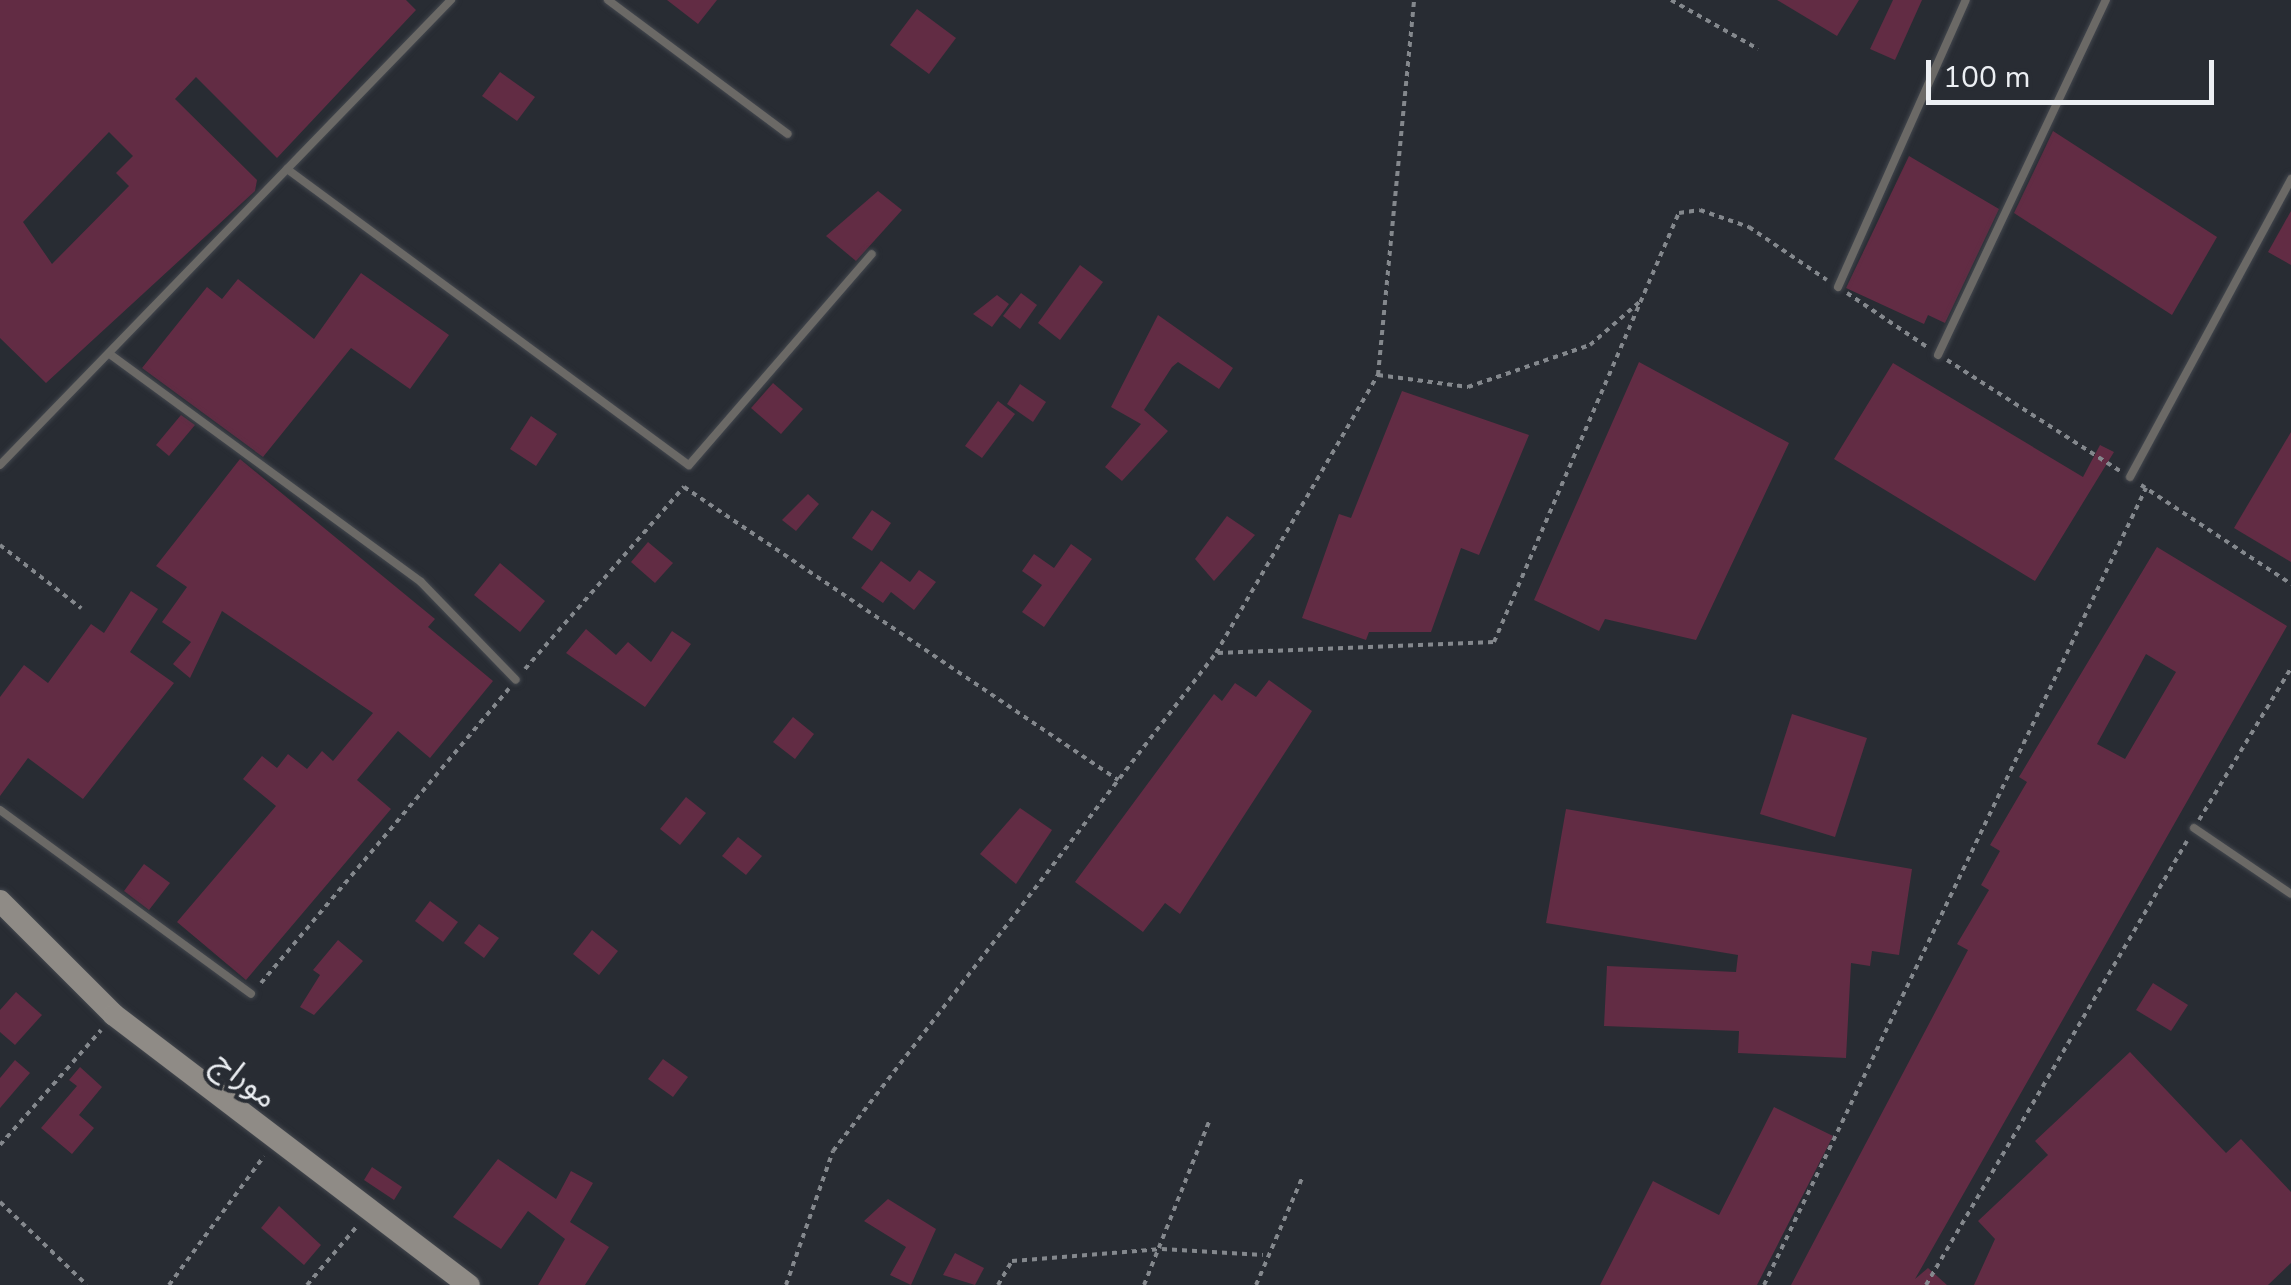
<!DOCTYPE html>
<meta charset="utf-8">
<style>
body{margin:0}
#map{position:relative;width:2291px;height:1285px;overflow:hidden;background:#282c33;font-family:"Nunito Sans","Noto Sans Arabic",sans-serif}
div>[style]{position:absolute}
.building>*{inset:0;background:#622c44}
.path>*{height:4px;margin-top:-2px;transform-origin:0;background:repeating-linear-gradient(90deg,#84888d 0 5px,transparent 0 10px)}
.roads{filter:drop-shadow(0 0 2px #43474e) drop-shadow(0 0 2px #43474e)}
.lane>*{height:8px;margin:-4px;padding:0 4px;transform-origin:4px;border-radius:4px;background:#6b6966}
.secondary>*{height:22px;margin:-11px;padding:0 11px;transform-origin:11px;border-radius:11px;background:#8f8b86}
span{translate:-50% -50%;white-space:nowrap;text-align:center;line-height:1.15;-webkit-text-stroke:8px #282c33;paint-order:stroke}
.street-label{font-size:32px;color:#eceff3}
.scale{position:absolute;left:1926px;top:60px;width:288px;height:45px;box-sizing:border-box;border:5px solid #eceff3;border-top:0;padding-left:12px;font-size:30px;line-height:35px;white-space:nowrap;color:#eceff3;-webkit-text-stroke:8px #282c33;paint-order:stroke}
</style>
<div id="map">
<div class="building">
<i style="clip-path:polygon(evenodd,0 0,406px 0,416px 10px,277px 158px,196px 77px,175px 99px,257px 180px,255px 191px,46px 383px,0 338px,0 0,109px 132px,133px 156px,116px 173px,129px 186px,52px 264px,23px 222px,109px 132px)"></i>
<i style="clip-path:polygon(667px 0,717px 0,698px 24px)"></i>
<i style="clip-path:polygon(1777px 0,1859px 0,1837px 36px)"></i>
<i style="clip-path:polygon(1893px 0,1922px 0,1895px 60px,1870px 49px)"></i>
<i style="clip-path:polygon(917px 9px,956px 38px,929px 74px,890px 45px)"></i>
<i style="clip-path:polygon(500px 72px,535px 97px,517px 121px,482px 96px)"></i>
<i style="clip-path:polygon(2053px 131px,2217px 237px,2172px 315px,2014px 213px)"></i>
<i style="clip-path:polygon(1909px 156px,1999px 209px,1945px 323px,1928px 315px,1924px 324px,1846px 288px)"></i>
<i style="clip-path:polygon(878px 191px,902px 210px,856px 261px,826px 236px)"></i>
<i style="clip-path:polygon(2291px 211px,2291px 265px,2268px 252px)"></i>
<i style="clip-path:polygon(1080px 265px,1103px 282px,1060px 340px,1038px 323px)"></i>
<i style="clip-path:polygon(361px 273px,449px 335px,410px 389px,351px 348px,263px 457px,142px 368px,207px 287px,222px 299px,238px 279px,314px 339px)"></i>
<i style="clip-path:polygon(1021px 293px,1037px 305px,1020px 329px,1003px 316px)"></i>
<i style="clip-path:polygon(997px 295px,1009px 304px,992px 327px,973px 314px)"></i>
<i style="clip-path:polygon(1158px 315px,1233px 368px,1219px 389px,1178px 362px,1172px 367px,1144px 410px,1168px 431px,1122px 481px,1105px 467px,1141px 424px,1111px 407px)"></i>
<i style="clip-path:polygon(1639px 362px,1789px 443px,1696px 640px,1605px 619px,1599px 631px,1534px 600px)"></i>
<i style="clip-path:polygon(1893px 363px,2083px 477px,2100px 445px,2114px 452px,2035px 581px,1834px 459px)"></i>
<i style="clip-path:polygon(773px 383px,803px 409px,781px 434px,751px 408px)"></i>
<i style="clip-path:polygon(1020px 384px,1046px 402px,1033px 422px,1007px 404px)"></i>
<i style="clip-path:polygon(1402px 391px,1529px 435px,1479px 555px,1461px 548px,1431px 632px,1369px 632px,1366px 640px,1302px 618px,1339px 514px,1351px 518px)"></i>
<i style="clip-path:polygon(998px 401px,1015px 414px,982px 458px,965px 446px)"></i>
<i style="clip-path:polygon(181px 415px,195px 425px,169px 456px,156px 445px)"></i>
<i style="clip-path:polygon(531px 416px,557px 434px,536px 466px,510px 449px)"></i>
<i style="clip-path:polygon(2291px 432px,2291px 562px,2234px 528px)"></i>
<i style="clip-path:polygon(240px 459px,435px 619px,428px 627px,493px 681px,430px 758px,398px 731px,357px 780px,391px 809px,246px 980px,177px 922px,276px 806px,243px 779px,262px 756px,277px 768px,288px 754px,307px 769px,322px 751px,333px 761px,373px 713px,222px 611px,190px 678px,173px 664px,191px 642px,162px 622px,187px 587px,156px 566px)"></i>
<i style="clip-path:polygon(808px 494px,819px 504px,796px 531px,782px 520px)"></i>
<i style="clip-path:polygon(872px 510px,891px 523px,872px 551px,852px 538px)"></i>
<i style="clip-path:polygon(1227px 516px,1255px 535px,1214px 581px,1195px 559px)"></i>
<i style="clip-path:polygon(648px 542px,673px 563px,655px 583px,631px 562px)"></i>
<i style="clip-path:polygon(1071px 544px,1092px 559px,1044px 627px,1022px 612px,1042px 585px,1022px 571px,1034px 554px,1054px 568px)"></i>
<i style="clip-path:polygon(evenodd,2157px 547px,2287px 626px,1915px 1279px,1928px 1268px,1947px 1285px,1791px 1285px,1968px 950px,1957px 944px,1989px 890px,1981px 885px,2000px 851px,1990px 845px,2027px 782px,2019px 777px,2157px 547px,2146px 654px,2176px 672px,2125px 759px,2097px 744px,2146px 654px)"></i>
<i style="clip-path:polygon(881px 561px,910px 582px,919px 570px,936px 582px,914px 610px,891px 592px,883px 603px,861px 588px)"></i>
<i style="clip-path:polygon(500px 563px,545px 601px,520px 632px,474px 595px)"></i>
<i style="clip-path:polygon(131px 591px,158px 609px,130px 652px,174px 683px,83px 799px,28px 758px,0 796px,0 697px,24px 665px,48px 683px,91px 624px,104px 633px)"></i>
<i style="clip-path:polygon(586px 629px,616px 655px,628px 642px,651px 662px,672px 631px,691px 644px,645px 707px,566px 653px)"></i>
<i style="clip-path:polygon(1269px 680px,1312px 711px,1180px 914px,1165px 903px,1143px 932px,1075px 882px,1214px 694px,1222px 701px,1235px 683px,1256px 697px)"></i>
<i style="clip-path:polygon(1792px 714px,1867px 738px,1835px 837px,1760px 814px)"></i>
<i style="clip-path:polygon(793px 717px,814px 734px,795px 759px,773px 742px)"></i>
<i style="clip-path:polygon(686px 797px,706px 813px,680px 845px,660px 829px)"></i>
<i style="clip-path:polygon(1020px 808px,1052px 830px,1016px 884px,980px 854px)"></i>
<i style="clip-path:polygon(1566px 809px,1912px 869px,1899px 955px,1872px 951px,1870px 966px,1851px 963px,1846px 1058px,1738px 1053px,1739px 1031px,1604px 1026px,1607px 966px,1736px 972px,1738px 955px,1546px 923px)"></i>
<i style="clip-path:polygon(738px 837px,762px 856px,746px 875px,722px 856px)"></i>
<i style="clip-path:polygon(144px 864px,170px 883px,149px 910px,124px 891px)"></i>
<i style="clip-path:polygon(430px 901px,458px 922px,443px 942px,415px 921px)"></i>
<i style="clip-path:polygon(479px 924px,499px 938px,484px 958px,464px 943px)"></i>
<i style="clip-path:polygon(592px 930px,618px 951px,599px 975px,573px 954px)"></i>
<i style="clip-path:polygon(338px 940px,363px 961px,314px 1015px,300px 1007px,320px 975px,313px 970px)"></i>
<i style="clip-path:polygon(2153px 983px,2188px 1005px,2171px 1031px,2136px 1010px)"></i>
<i style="clip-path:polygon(16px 992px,42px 1015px,15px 1045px,0 1032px,0 1010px)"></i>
<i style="clip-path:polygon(2130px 1052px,2226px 1153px,2241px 1139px,2291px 1192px,2291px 1263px,2268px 1285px,1974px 1285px,1995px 1239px,1978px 1221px,2048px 1155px,2035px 1141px)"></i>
<i style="clip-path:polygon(663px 1059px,688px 1077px,673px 1097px,648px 1079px)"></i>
<i style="clip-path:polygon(15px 1060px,30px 1073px,0 1108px,0 1078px)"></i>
<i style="clip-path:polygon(80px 1067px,102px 1087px,79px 1115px,94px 1128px,72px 1154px,41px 1128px,77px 1086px,69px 1080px)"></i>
<i style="clip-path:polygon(1774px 1107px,1833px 1136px,1757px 1285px,1600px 1285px,1653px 1181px,1719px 1215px)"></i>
<i style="clip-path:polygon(498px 1159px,556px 1199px,571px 1171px,593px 1183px,570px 1222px,609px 1247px,585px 1285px,538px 1285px,565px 1239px,528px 1211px,501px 1249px,453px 1217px)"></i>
<i style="clip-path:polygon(372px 1167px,402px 1187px,394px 1200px,364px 1180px)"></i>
<i style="clip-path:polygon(888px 1199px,936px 1229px,911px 1285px,890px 1275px,906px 1247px,864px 1221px)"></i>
<i style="clip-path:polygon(279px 1206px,321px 1245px,304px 1265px,261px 1228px)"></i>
<i style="clip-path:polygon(955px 1253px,984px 1268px,975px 1285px,943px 1275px)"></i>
</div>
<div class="path">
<i style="left:1671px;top:0;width:100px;rotate:29.4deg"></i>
<i style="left:1847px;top:293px;width:97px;rotate:34deg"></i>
<i style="left:1947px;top:360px;width:206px;rotate:32.7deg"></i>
<i style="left:1378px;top:375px;width:91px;rotate:7.6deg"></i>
<i style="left:1468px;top:387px;width:129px;rotate:-19deg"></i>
<i style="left:1590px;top:345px;width:70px;rotate:-41deg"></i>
<i style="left:2141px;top:485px;width:180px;rotate:33.4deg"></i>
<i style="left:0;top:545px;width:103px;rotate:37.9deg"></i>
<i style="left:1218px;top:653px;width:276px;rotate:-2.3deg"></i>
<i style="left:1494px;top:642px;width:467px;rotate:-66.7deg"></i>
<i style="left:1679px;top:213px;width:21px;rotate:-8deg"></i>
<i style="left:1700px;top:210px;width:52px;rotate:19.1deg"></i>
<i style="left:1749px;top:227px;width:94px;rotate:34.2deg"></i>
<i style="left:525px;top:669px;width:242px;rotate:-48.9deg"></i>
<i style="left:684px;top:487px;width:524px;rotate:34.02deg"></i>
<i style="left:2199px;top:820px;width:178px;rotate:-58.8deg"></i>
<i style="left:261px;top:983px;width:385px;rotate:-49.9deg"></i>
<i style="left:0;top:1145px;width:153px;rotate:-48.7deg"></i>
<i style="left:0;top:1202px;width:120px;rotate:43.7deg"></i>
<i style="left:169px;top:1285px;width:160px;rotate:-53.6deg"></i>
<i style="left:307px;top:1285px;width:79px;rotate:-49.6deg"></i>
<i style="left:786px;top:1285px;width:142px;rotate:-70.7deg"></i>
<i style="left:833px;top:1151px;width:628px;rotate:-52.44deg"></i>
<i style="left:1216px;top:653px;width:322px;rotate:-59.8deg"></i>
<i style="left:1378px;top:375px;width:377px;rotate:-84.5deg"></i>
<i style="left:998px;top:1285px;width:28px;rotate:-60deg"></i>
<i style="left:1012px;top:1261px;width:150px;rotate:-4.6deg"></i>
<i style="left:1162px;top:1249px;width:101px;rotate:3.4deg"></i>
<i style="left:1144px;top:1285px;width:179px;rotate:-68.3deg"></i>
<i style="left:1256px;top:1285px;width:116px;rotate:-66.7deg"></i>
<i style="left:1764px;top:1285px;width:884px;rotate:-64.39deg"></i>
<i style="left:1926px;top:1285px;width:515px;rotate:-59.55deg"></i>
</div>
<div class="roads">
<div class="lane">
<i style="left:608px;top:0;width:224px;rotate:36.7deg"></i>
<i style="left:287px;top:169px;width:499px;rotate:36.4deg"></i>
<i style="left:689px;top:465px;width:279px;rotate:-49.1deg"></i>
<i style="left:1838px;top:287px;width:314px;rotate:-66deg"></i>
<i style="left:111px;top:355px;width:384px;rotate:36.2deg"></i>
<i style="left:421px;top:582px;width:136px;rotate:45.9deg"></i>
<i style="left:1938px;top:355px;width:393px;rotate:-64.7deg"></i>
<i style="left:0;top:465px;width:648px;rotate:-45.88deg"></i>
<i style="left:2130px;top:477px;width:339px;rotate:-61.6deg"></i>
<i style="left:0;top:810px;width:311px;rotate:36.2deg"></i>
<i style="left:2194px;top:828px;width:117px;rotate:34.2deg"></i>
</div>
<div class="secondary">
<i style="left:0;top:901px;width:161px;rotate:45deg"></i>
<i style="left:114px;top:1015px;width:446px;rotate:37.3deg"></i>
</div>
</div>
<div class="street-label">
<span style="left:245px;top:1080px;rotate:39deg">موراج</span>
</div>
<div class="scale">100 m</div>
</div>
